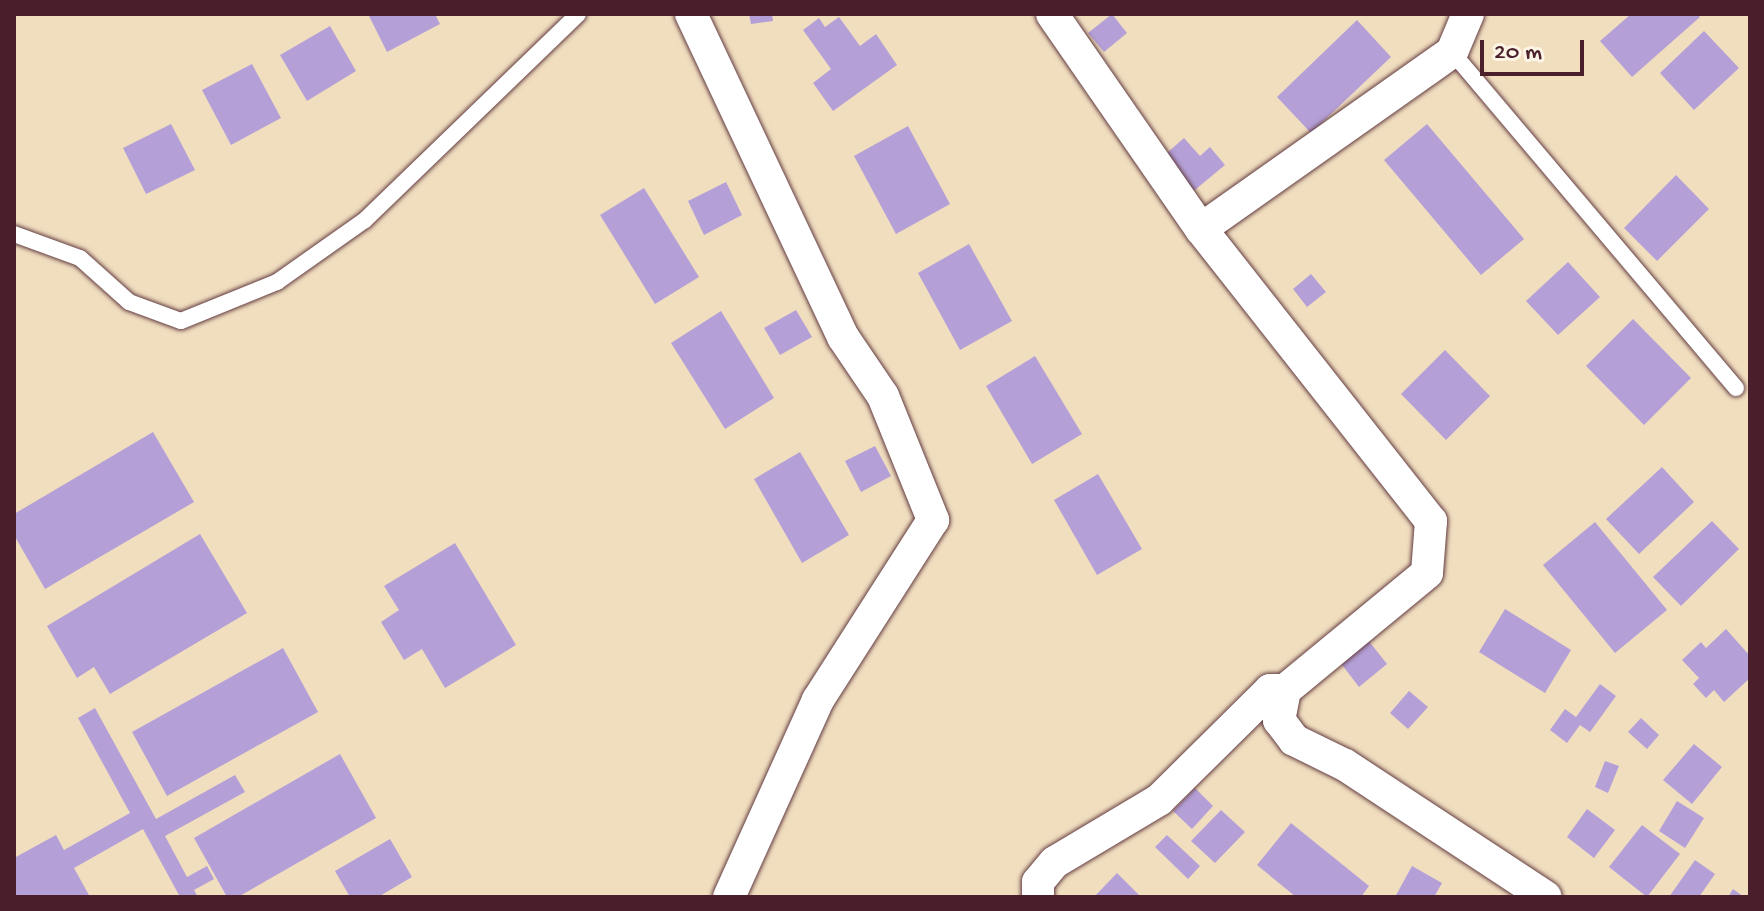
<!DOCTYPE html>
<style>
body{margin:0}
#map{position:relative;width:1764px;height:911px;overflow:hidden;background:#f1debf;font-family:"Gochi Hand",sans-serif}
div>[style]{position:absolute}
.building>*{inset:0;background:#b4a0d7}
.roads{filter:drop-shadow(0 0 2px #633c41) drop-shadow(0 0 2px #633c41)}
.service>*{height:16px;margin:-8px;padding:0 8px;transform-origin:8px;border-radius:8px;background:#fff}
.minor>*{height:32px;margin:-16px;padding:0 16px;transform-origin:16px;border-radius:16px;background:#fff}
span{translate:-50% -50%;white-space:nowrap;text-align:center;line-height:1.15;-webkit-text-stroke:8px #fcf5e5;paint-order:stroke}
.frame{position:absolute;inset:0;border:16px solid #4a1f2b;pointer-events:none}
.scale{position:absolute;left:1480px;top:40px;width:104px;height:36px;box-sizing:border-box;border:4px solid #4a1f2b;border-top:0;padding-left:10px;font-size:24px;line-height:28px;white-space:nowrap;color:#4a1f2b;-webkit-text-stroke:6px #fcf5e5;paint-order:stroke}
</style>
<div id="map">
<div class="building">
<i style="clip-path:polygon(368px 14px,435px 14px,440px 24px,387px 52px)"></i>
<i style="clip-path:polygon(749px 14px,772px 14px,773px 21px,751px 24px)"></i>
<i style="clip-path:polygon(1112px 14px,1127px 33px,1104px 52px,1088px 33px)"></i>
<i style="clip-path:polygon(1631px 14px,1697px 14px,1700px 17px,1632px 77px,1600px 41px)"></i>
<i style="clip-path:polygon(839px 17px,860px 46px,876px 34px,897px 65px,833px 111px,813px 83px,831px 69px,803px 30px,819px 18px,825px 27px)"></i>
<i style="clip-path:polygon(1357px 20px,1391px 57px,1311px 133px,1277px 97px)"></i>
<i style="clip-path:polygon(330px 26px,356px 71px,307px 101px,280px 55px)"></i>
<i style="clip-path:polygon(1704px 31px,1739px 68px,1694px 110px,1660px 73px)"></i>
<i style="clip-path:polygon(252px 64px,281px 118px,231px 145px,202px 90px)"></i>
<i style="clip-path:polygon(171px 124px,195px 170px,146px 194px,123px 148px)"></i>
<i style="clip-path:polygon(1427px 124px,1524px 239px,1481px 275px,1384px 160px)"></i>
<i style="clip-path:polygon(908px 126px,950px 204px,896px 234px,854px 156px)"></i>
<i style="clip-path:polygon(1184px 138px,1200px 156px,1210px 147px,1225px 165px,1190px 194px,1160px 159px)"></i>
<i style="clip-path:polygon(1676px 175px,1709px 209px,1657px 261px,1624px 228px)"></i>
<i style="clip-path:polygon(726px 182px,742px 215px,704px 235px,688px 201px)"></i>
<i style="clip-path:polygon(644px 188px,699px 277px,655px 304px,600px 215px)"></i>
<i style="clip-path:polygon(969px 244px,1012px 321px,960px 350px,918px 273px)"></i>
<i style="clip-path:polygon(1568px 262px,1600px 297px,1558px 335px,1526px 301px)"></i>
<i style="clip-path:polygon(1311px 274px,1326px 292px,1307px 307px,1293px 289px)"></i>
<i style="clip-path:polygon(796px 310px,812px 337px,780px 355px,764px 328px)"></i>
<i style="clip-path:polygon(721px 311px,774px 398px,725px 429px,671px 343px)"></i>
<i style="clip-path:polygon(1633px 319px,1691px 378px,1644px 425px,1586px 366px)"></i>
<i style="clip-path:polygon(1445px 350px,1490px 396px,1446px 440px,1401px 394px)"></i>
<i style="clip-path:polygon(1035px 356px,1082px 434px,1032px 464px,986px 386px)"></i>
<i style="clip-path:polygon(153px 432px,194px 502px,45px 589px,14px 535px,14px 514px)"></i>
<i style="clip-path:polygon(875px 446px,891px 476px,861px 492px,845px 461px)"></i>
<i style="clip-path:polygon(800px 452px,849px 535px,802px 563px,754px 479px)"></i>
<i style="clip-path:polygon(1662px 467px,1694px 502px,1639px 554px,1606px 519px)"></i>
<i style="clip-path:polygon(1098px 474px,1142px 549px,1097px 575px,1054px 500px)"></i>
<i style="clip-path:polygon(1712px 521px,1739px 549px,1681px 606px,1653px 577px)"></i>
<i style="clip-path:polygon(1595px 522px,1667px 610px,1615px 653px,1543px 565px)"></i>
<i style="clip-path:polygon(200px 534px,247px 613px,110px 694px,94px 667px,77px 678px,47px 626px)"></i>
<i style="clip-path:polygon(455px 543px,516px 645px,445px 688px,422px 649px,404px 660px,381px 622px,399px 610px,384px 586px)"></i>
<i style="clip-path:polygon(1505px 609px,1571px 650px,1545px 693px,1479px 652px)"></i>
<i style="clip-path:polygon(1726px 629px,1750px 656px,1750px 678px,1724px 702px,1714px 690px,1706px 698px,1693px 684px,1699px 678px,1682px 660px,1701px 642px,1706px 648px)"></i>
<i style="clip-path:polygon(1364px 635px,1387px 664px,1359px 687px,1336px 657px)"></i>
<i style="clip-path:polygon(283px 648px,318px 712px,167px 796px,132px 732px)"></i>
<i style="clip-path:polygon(1600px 684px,1616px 696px,1590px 732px,1580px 725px,1567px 743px,1550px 730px,1565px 709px,1576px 717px)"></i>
<i style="clip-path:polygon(1409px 691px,1428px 707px,1408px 729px,1390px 713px)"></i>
<i style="clip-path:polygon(95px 708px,156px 819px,235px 775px,245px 792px,165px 836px,187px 877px,207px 866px,214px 879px,194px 890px,198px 897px,180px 897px,143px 829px,74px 868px,90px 897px,14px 897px,14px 858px,56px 835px,64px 850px,130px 813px,78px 718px)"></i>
<i style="clip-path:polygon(1641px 718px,1659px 735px,1647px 749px,1628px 732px)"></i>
<i style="clip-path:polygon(1694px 744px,1722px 767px,1692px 804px,1663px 780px)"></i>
<i style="clip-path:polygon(340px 754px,376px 818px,238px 897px,227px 897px,194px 838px)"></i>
<i style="clip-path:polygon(1605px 761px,1619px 766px,1608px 793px,1595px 787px)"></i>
<i style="clip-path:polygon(1195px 788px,1213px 806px,1192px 829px,1173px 811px)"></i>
<i style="clip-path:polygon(1677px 801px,1704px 818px,1685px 848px,1659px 831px)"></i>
<i style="clip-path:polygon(1587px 809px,1615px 830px,1594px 858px,1567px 837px)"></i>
<i style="clip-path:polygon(1221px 810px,1245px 832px,1215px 863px,1191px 841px)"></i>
<i style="clip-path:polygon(1291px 823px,1369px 886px,1361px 897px,1296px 897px,1257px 865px)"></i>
<i style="clip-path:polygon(1642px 825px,1680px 854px,1647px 897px,1609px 867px)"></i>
<i style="clip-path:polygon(1167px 835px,1200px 866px,1188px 879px,1155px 847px)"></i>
<i style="clip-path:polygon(390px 839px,412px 877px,378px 897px,350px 897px,335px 871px)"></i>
<i style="clip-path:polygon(1695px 860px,1715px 874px,1699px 897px,1669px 897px)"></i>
<i style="clip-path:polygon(1412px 866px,1442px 883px,1434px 897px,1395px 897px)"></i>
<i style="clip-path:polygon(1117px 873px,1141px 897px,1094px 897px)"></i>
<i style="clip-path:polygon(1733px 889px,1744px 897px,1728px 897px)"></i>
</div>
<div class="roads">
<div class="service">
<i style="left:1452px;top:52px;width:440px;rotate:49.8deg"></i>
<i style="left:14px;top:234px;width:70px;rotate:20deg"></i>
<i style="left:80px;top:258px;width:66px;rotate:41.9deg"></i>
<i style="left:129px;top:302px;width:55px;rotate:20.1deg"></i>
<i style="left:181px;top:321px;width:104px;rotate:-22.1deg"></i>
<i style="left:277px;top:282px;width:108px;rotate:-35.2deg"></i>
<i style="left:365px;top:220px;width:296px;rotate:-44deg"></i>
</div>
<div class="minor">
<i style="left:691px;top:14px;width:357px;rotate:64.8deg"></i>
<i style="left:843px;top:337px;width:71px;rotate:55.9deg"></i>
<i style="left:883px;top:396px;width:134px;rotate:68deg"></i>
<i style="left:933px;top:520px;width:214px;rotate:122.6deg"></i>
<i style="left:818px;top:700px;width:216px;rotate:114.3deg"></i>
<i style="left:1052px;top:14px;width:262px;rotate:55.3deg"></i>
<i style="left:1201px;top:229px;width:372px;rotate:51.8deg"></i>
<i style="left:1431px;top:521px;width:52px;rotate:94.4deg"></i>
<i style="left:1427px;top:573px;width:184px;rotate:140.5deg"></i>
<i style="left:1285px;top:690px;width:31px;rotate:101deg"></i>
<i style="left:1279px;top:720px;width:25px;rotate:53deg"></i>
<i style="left:1294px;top:740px;width:57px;rotate:26.1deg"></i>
<i style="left:1345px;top:765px;width:240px;rotate:33.3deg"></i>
<i style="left:1201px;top:229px;width:307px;rotate:-35.2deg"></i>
<i style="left:1452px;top:52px;width:41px;rotate:-67.2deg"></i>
<i style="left:1038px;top:897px;width:15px;rotate:-90deg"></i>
<i style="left:1038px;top:882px;width:26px;rotate:-50deg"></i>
<i style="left:1055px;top:862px;width:121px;rotate:-30.8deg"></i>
<i style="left:1159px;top:800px;width:156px;rotate:-44.7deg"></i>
<i style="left:1270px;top:690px;width:15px"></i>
</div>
</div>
<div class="frame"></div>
<div class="scale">20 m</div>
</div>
